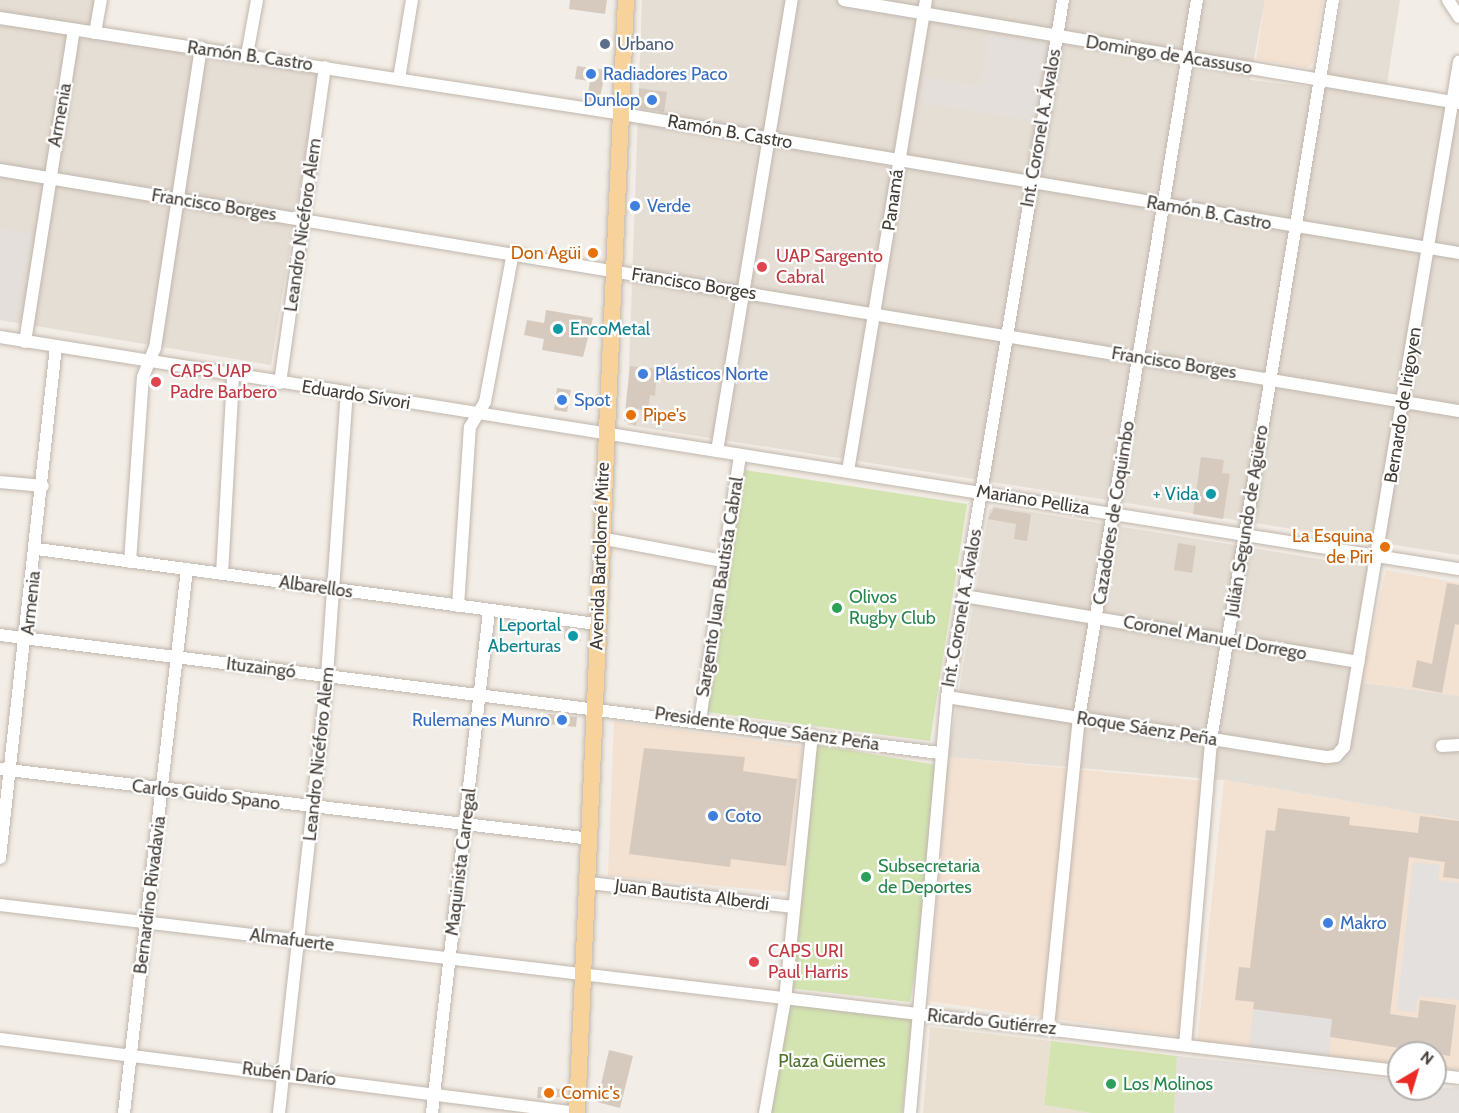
<!DOCTYPE html>
<meta charset="utf-8">
<style>
body{margin:0}
#map{position:relative;width:1459px;height:1113px;overflow:hidden;background:#f2ede6;font-family:Cabin,sans-serif}
div>[style]{position:absolute}
.residential>*{inset:0;background:#e5ded5}
.commercial>*{inset:0;background:#f3e1d2}
.industrial>*{inset:0;background:#e4dfdb}
.education>*{inset:0;background:#eae0d1}
.green>*{inset:0;background:#d3e4b1}
.parking>*{inset:0;background:#e3e0de}
.building>*{inset:0;background:#d6cabf}
.roads{filter:drop-shadow(0 0 2px #c0b6ac) drop-shadow(0 0 2px #c0b6ac)}
.minor>*{height:12px;margin:-6px;padding:0 6px;transform-origin:6px;border-radius:6px;background:#fff}
.major>*{height:16px;margin:-8px;padding:0 8px;transform-origin:8px;border-radius:8px;background:#f7d29a}
.dots>*{width:16px;height:16px;translate:-50% -50%;box-sizing:border-box;border:3px solid #fff;border-radius:50%}
span{translate:-50% -50%;white-space:nowrap;text-align:center;line-height:1.15;-webkit-text-stroke:4.5px #fff;paint-order:stroke}
.service-label{font-size:18px;color:#4e5e75}
.left{translate:0 -50%;text-align:left}
.street-label{font-size:18px;color:#443d36}
.shop-label{font-size:18px;color:#366cbe}
.right{translate:-100% -50%;text-align:right}
.food-label{font-size:18px;color:#c56008}
.health-label{font-size:18px;color:#be3a42}
.culture-label{font-size:18px;color:#0d838f}
.leisure-label{font-size:18px;color:#27864d}
.park-label{font-size:18px;color:#4f722d}
.north{position:absolute;left:1387px;top:1041px;width:60px;height:60px;box-sizing:border-box;background:#fff;border:2px solid #b4b1af;border-radius:50%;rotate:38deg;font-size:16px;font-weight:700;line-height:24px;text-align:center;color:#443d36}
.north::after{content:'';display:block;margin:auto;width:21px;height:27px;background:#eb2a23;clip-path:polygon(50% 0,100% 100%,50% 72%,0 100%)}
</style>
<div id="map">
<div class="residential">
<i style="clip-path:polygon(0 0,98px 0,92px 39px,319px 70px,271px 365px,0 320px)"></i>
<i style="clip-path:polygon(642px 0,1265px 0,1250px 80px,1326px 89px,1341px 0,1400px 0,1385px 96px,1459px 108px,1459px 555px,627px 425px)"></i>
<i style="clip-path:polygon(994px 506px,1368px 567px,1351px 681px,1459px 696px,1459px 820px,1224px 780px,948px 757px,989px 510px)"></i>
</div>
<div class="commercial">
<i style="clip-path:polygon(1265px 0,1323px 0,1313px 63px,1307px 68px,1256px 59px)"></i>
<i style="clip-path:polygon(1386px 570px,1459px 583px,1459px 696px,1361px 682px)"></i>
<i style="clip-path:polygon(614px 721px,803px 747px,786px 892px,608px 876px)"></i>
<i style="clip-path:polygon(948px 757px,1204px 781px,1181px 1037px,929px 1001px)"></i>
<i style="clip-path:polygon(1224px 780px,1459px 820px,1459px 1070px,1435px 1067px,1435px 1053px,1399px 1053px,1399px 1064px,1197px 1044px)"></i>
</div>
<div class="industrial">
<i style="clip-path:polygon(989px 34px,1043px 42px,1046px 47px,1033px 121px,920px 102px,924px 77px,980px 86px)"></i>
<i style="clip-path:polygon(0 228px,31px 233px,16px 322px,0 320px)"></i>
<i style="clip-path:polygon(1177px 1056px,1399px 1080px,1399px 1089px,1459px 1087px,1459px 1113px,1174px 1113px)"></i>
</div>
<div class="education">
<i style="clip-path:polygon(930px 1027px,1051px 1041px,1044px 1105px,1091px 1113px,923px 1113px)"></i>
</div>
<div class="green">
<i style="clip-path:polygon(745px 470px,967px 504px,930px 741px,707px 712px)"></i>
<i style="clip-path:polygon(817px 745px,949px 767px,910px 1002px,788px 988px)"></i>
<i style="clip-path:polygon(785px 1001px,914px 1017px,902px 1113px,771px 1113px)"></i>
<i style="clip-path:polygon(1051px 1041px,1177px 1056px,1174px 1113px,1091px 1113px,1044px 1105px)"></i>
</div>
<div class="parking">
<i style="clip-path:polygon(1413px 862px,1440px 865px,1438px 880px,1459px 883px,1459px 1000px,1418px 996px,1415px 1012px,1397px 1010px)"></i>
<i style="clip-path:polygon(1253px 1009px,1332px 1019px,1329px 1057px,1249px 1049px)"></i>
</div>
<div class="building">
<i style="clip-path:polygon(570px 0,607px 0,605px 14px,569px 9px)"></i>
<i style="clip-path:polygon(577px 66px,606px 70px,599px 101px,587px 100px,590px 81px,575px 79px)"></i>
<i style="clip-path:polygon(639px 88px,667px 92px,664px 112px,639px 108px)"></i>
<i style="clip-path:polygon(546px 310px,593px 318px,583px 357px,542px 350px,544px 339px,524px 335px,527px 320px,544px 323px)"></i>
<i style="clip-path:polygon(630px 366px,657px 369px,655px 396px,650px 395px,648px 411px,637px 409px,636px 426px,624px 421px)"></i>
<i style="clip-path:polygon(557px 388px,571px 390px,567px 412px,554px 410px)"></i>
<i style="clip-path:polygon(1201px 457px,1224px 460px,1222px 473px,1230px 474px,1223px 519px,1193px 514px)"></i>
<i style="clip-path:polygon(994px 508px,1031px 514px,1027px 541px,1014px 539px,1016px 524px,988px 519px)"></i>
<i style="clip-path:polygon(1178px 543px,1196px 546px,1192px 573px,1174px 570px)"></i>
<i style="clip-path:polygon(1447px 583px,1459px 585px,1459px 625px,1455px 624px,1442px 693px,1412px 687px,1417px 660px,1432px 664px)"></i>
<i style="clip-path:polygon(565px 628px,579px 630px,581px 641px,564px 639px)"></i>
<i style="clip-path:polygon(548px 714px,577px 717px,576px 727px,547px 724px)"></i>
<i style="clip-path:polygon(644px 748px,745px 757px,743px 771px,797px 779px,786px 866px,731px 859px,730px 867px,629px 854px)"></i>
<i style="clip-path:polygon(1278px 808px,1350px 817px,1349px 825px,1418px 833px,1420px 816px,1459px 821px,1459px 879px,1443px 877px,1445px 862px,1409px 857px,1390px 1014px,1418px 1018px,1420px 1000px,1456px 1005px,1450px 1056px,1330px 1037px,1332px 1019px,1253px 1009px,1254px 1002px,1235px 1000px,1239px 967px,1250px 968px,1266px 830px,1275px 831px)"></i>
<i style="clip-path:polygon(609px 1050px,633px 1056px,620px 1108px,597px 1102px)"></i>
<i style="clip-path:polygon(538px 1087px,561px 1089px,560px 1097px,537px 1098px)"></i>
</div>
<div class="roads">
<div class="minor">
<i style="left:844px;top:0;width:623px;rotate:9.52deg"></i>
<i style="left:1448px;top:0;width:20px;rotate:57deg"></i>
<i style="left:0;top:18px;width:629px;rotate:8.77deg"></i>
<i style="left:622px;top:114px;width:848px;rotate:9.43deg"></i>
<i style="left:95px;top:33px;width:34px;rotate:-80deg"></i>
<i style="left:247px;top:55px;width:56px;rotate:-79.7deg"></i>
<i style="left:399px;top:79px;width:80px;rotate:-80.7deg"></i>
<i style="left:0;top:170px;width:1479px;rotate:9.38deg"></i>
<i style="left:0;top:337px;width:1477px;rotate:9.04deg"></i>
<i style="left:25px;top:342px;width:316px;rotate:-81.1deg"></i>
<i style="left:280px;top:383px;width:319px;rotate:-81.9deg"></i>
<i style="left:717px;top:451px;width:457px;rotate:-80.6deg"></i>
<i style="left:848px;top:471px;width:477px;rotate:-80.6deg"></i>
<i style="left:0;top:482px;width:43px;rotate:5.3deg"></i>
<i style="left:600px;top:538px;width:125px;rotate:10.6deg"></i>
<i style="left:37px;top:549px;width:564px;rotate:7.64deg"></i>
<i style="left:130px;top:562px;width:185px;rotate:-86deg"></i>
<i style="left:143px;top:377px;width:31px;rotate:-68deg"></i>
<i style="left:155px;top:348px;width:304px;rotate:-81.3deg"></i>
<i style="left:222px;top:574px;width:199px;rotate:-86.8deg"></i>
<i style="left:964px;top:596px;width:400px;rotate:9.5deg"></i>
<i style="left:458px;top:606px;width:179px;rotate:-86.2deg"></i>
<i style="left:470px;top:427px;width:29px;rotate:-59deg"></i>
<i style="left:485px;top:402px;width:152px;rotate:-79.4deg"></i>
<i style="left:0;top:635px;width:947px;rotate:7.16deg"></i>
<i style="left:947px;top:697px;width:385px;rotate:9deg"></i>
<i style="left:1327px;top:757px;width:9px;rotate:-6deg"></i>
<i style="left:1336px;top:756px;width:12px;rotate:-48deg"></i>
<i style="left:1344px;top:747px;width:695px;rotate:-80.47deg"></i>
<i style="left:700px;top:720px;width:268px;rotate:-81.4deg"></i>
<i style="left:1442px;top:746px;width:17px;rotate:-3deg"></i>
<i style="left:0;top:769px;width:595px;rotate:6.75deg"></i>
<i style="left:0;top:858px;width:514px;rotate:-83.75deg"></i>
<i style="left:589px;top:883px;width:206px;rotate:6.7deg"></i>
<i style="left:0;top:905px;width:1409px;rotate:6.77deg"></i>
<i style="left:1048px;top:1027px;width:311px;rotate:-84.3deg"></i>
<i style="left:1079px;top:718px;width:728px;rotate:-80.67deg"></i>
<i style="left:0;top:1039px;width:582px;rotate:7.31deg"></i>
<i style="left:1185px;top:1045px;width:306px;rotate:-85.1deg"></i>
<i style="left:1211px;top:740px;width:750px;rotate:-80.64deg"></i>
<i style="left:1435px;top:1075px;width:24px;rotate:7deg"></i>
<i style="left:124px;top:1113px;width:548px;rotate:-83.39deg"></i>
<i style="left:279px;top:1113px;width:440px;rotate:-83.7deg"></i>
<i style="left:327px;top:676px;width:284px;rotate:-86deg"></i>
<i style="left:432px;top:1113px;width:505px;rotate:-83.52deg"></i>
<i style="left:765px;top:1113px;width:115px;rotate:-80deg"></i>
<i style="left:785px;top:1000px;width:266px;rotate:-84.2deg"></i>
<i style="left:910px;top:1113px;width:418px;rotate:-84.9deg"></i>
<i style="left:947px;top:697px;width:707px;rotate:-80.55deg"></i>
</div>
<div class="major">
<i style="left:577px;top:1113px;width:1114px;rotate:-87.48deg"></i>
</div>
</div>
<div class="dots">
<i style="left:605px;top:44px;background:#5c6f8a"></i>
<i style="left:591px;top:74px;background:#3f7fe0"></i>
<i style="left:652px;top:100px;background:#3f7fe0"></i>
<i style="left:635px;top:206px;background:#3f7fe0"></i>
<i style="left:593px;top:253px;background:#e8710a"></i>
<i style="left:762px;top:267px;background:#e0444e"></i>
<i style="left:558px;top:329px;background:#0f9aa8"></i>
<i style="left:643px;top:374px;background:#3f7fe0"></i>
<i style="left:156px;top:382px;background:#e0444e"></i>
<i style="left:562px;top:400px;background:#3f7fe0"></i>
<i style="left:631px;top:415px;background:#e8710a"></i>
<i style="left:1211px;top:494px;background:#0f9aa8"></i>
<i style="left:1385px;top:547px;background:#e8710a"></i>
<i style="left:837px;top:608px;background:#2e9e5b"></i>
<i style="left:573px;top:636px;background:#0f9aa8"></i>
<i style="left:562px;top:720px;background:#3f7fe0"></i>
<i style="left:713px;top:816px;background:#3f7fe0"></i>
<i style="left:866px;top:877px;background:#2e9e5b"></i>
<i style="left:1328px;top:923px;background:#3f7fe0"></i>
<i style="left:754px;top:962px;background:#e0444e"></i>
<i style="left:1111px;top:1084px;background:#2e9e5b"></i>
<i style="left:549px;top:1093px;background:#e8710a"></i>
</div>
<div class="service-label">
<span class="left" style="left:617px;top:44px">Urbano</span>
</div>
<div class="street-label">
<span style="left:1169px;top:55px;rotate:9deg">Domingo de Acassuso</span>
<span style="left:250px;top:56px;rotate:8deg">Ramón B. Castro</span>
<span style="left:60px;top:115px;rotate:-80deg">Armenia</span>
<span style="left:1041px;top:128px;rotate:-80deg">Int. Coronel A. Ávalos</span>
<span style="left:730px;top:132px;rotate:10deg">Ramón B. Castro</span>
<span style="left:893px;top:200px;rotate:-82deg">Panamá</span>
<span style="left:214px;top:205px;rotate:9deg">Francisco Borges</span>
<span style="left:1209px;top:213px;rotate:10deg">Ramón B. Castro</span>
<span style="left:303px;top:225px;rotate:-82deg">Leandro Nicéforo Alem</span>
<span style="left:694px;top:284px;rotate:9deg">Francisco Borges</span>
<span style="left:1174px;top:363px;rotate:9deg">Francisco Borges</span>
<span style="left:356px;top:395px;rotate:9deg">Eduardo Sívori</span>
<span style="left:1403px;top:405px;rotate:-81deg">Bernardo de Irigoyen</span>
<span style="left:1033px;top:500px;rotate:9deg">Mariano Pelliza</span>
<span style="left:1114px;top:513px;rotate:-81deg">Cazadores de Coquimbo</span>
<span style="left:1247px;top:521px;rotate:-81deg">Julián Segundo de Agüero</span>
<span style="left:600px;top:556px;rotate:-88deg">Avenida Bartolomé Mitre</span>
<span style="left:316px;top:587px;rotate:8deg">Albarellos</span>
<span style="left:720px;top:587px;rotate:-81deg">Sargento Juan Bautista Cabral</span>
<span style="left:31px;top:603px;rotate:-84deg">Armenia</span>
<span style="left:962px;top:608px;rotate:-80deg">Int. Coronel A. Ávalos</span>
<span style="left:1215px;top:638px;rotate:10deg">Coronel Manuel Dorrego</span>
<span style="left:261px;top:668px;rotate:7deg">Ituzaingó</span>
<span style="left:767px;top:729px;rotate:8deg">Presidente Roque Sáenz Peña</span>
<span style="left:1147px;top:729px;rotate:9deg">Roque Sáenz Peña</span>
<span style="left:319px;top:754px;rotate:-84deg">Leandro Nicéforo Alem</span>
<span style="left:206px;top:795px;rotate:7deg">Carlos Guido Spano</span>
<span style="left:461px;top:862px;rotate:-83deg">Maquinista Carregal</span>
<span style="left:150px;top:895px;rotate:-83deg">Bernardino Rivadavia</span>
<span style="left:692px;top:895px;rotate:7deg">Juan Bautista Alberdi</span>
<span style="left:292px;top:940px;rotate:7deg">Almafuerte</span>
<span style="left:992px;top:1022px;rotate:6deg">Ricardo Gutiérrez</span>
<span style="left:289px;top:1074px;rotate:7deg">Rubén Darío</span>
</div>
<div class="shop-label">
<span class="left" style="left:603px;top:74px">Radiadores Paco</span>
<span class="right" style="left:640px;top:100px">Dunlop</span>
<span class="left" style="left:647px;top:206px">Verde</span>
<span class="left" style="left:655px;top:374px">Plásticos Norte</span>
<span class="left" style="left:574px;top:400px">Spot</span>
<span class="right" style="left:550px;top:720px">Rulemanes Munro</span>
<span class="left" style="left:725px;top:816px">Coto</span>
<span class="left" style="left:1340px;top:923px">Makro</span>
</div>
<div class="food-label">
<span class="right" style="left:581px;top:253px">Don Agüi</span>
<span class="left" style="left:643px;top:415px">Pipe's</span>
<span class="right" style="left:1373px;top:547px">La Esquina<br>de Piri</span>
<span class="left" style="left:561px;top:1093px">Comic's</span>
</div>
<div class="health-label">
<span class="left" style="left:776px;top:267px">UAP Sargento<br>Cabral</span>
<span class="left" style="left:170px;top:382px">CAPS UAP<br>Padre Barbero</span>
<span class="left" style="left:768px;top:962px">CAPS URI<br>Paul Harris</span>
</div>
<div class="culture-label">
<span class="left" style="left:570px;top:329px">EncoMetal</span>
<span class="right" style="left:1199px;top:494px">+ Vida</span>
<span class="right" style="left:561px;top:636px">Leportal<br>Aberturas</span>
</div>
<div class="leisure-label">
<span class="left" style="left:849px;top:608px">Olivos<br>Rugby Club</span>
<span class="left" style="left:878px;top:877px">Subsecretaria<br>de Deportes</span>
<span class="left" style="left:1123px;top:1084px">Los Molinos</span>
</div>
<div class="park-label">
<span style="left:832px;top:1061px">Plaza Güemes</span>
</div>
<div class="north">N</div>
</div>
